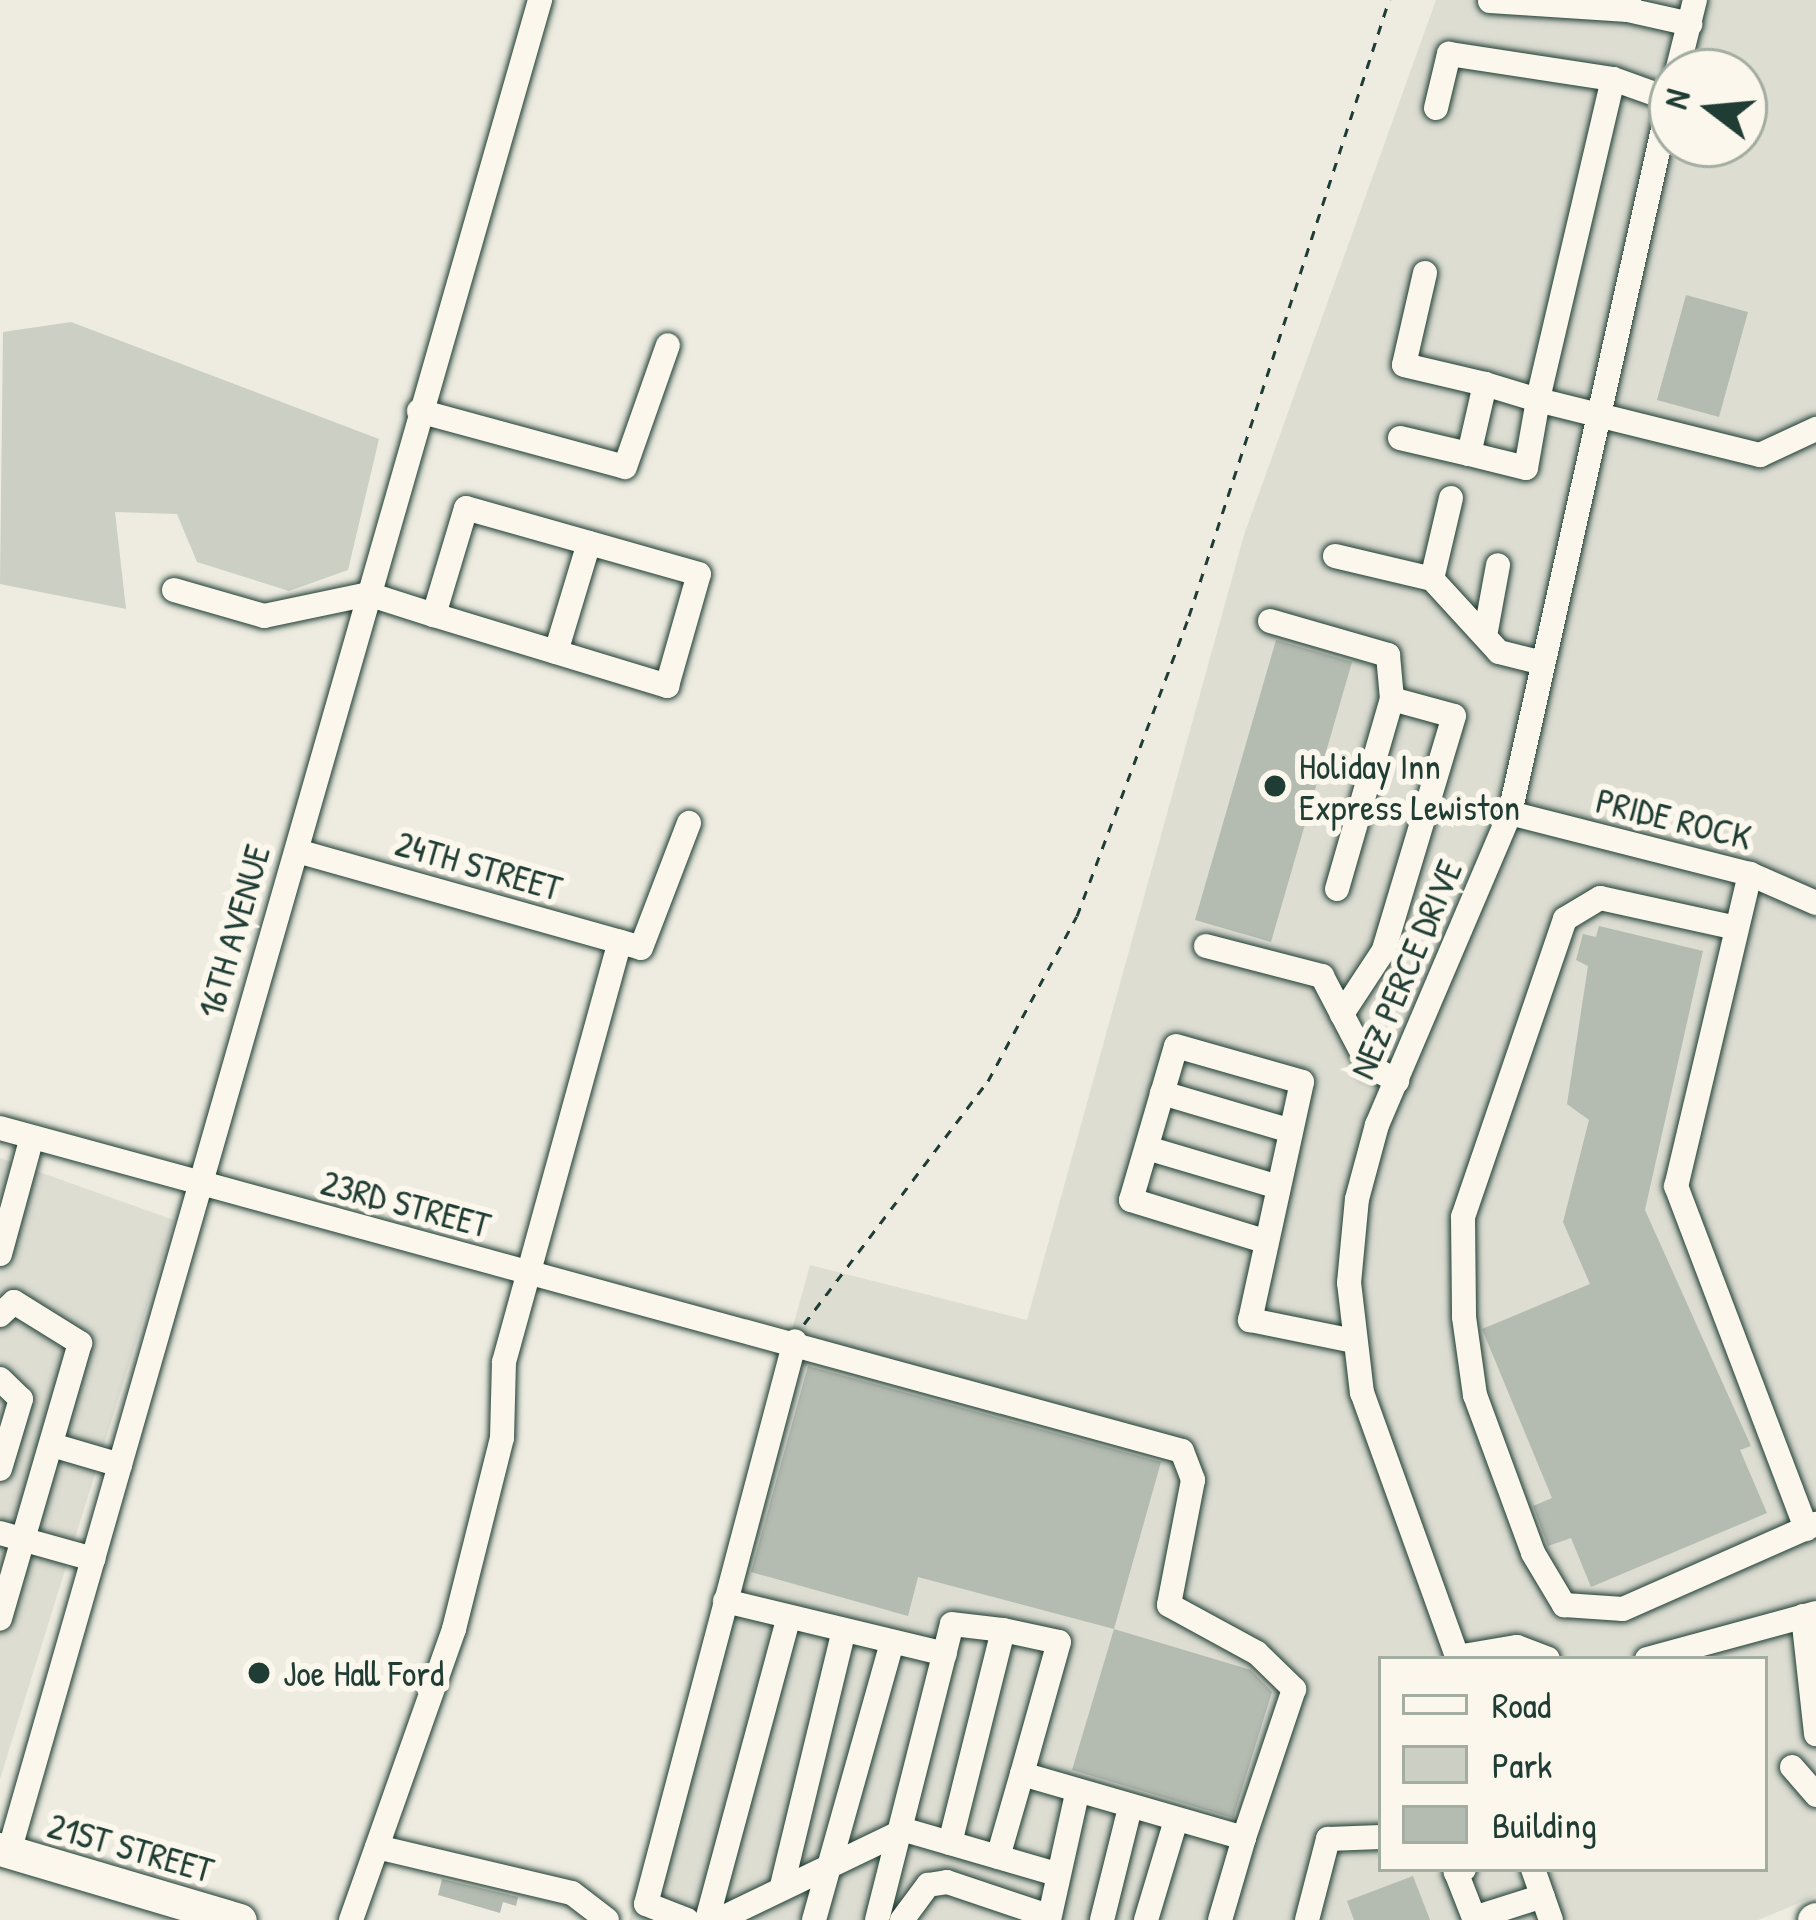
<!DOCTYPE html>
<style>
body{margin:0}
#map{position:relative;width:1816px;height:1920px;overflow:hidden;background:#eeece1;font-family:"Patrick Hand",sans-serif}
div>[style]{position:absolute}
.built>*{inset:0;background:#ddddd2}
.green>*{inset:0;background:#cbcfc4}
.building>*{inset:0;background:#b4bbb0}
.path>*{height:3px;margin-top:-1.5px;transform-origin:0;background:repeating-linear-gradient(90deg,#1f3d34 0 9px,transparent 0 18px)}
.roads{filter:drop-shadow(0 0 3px #1f3d34) drop-shadow(0 0 3px #1f3d34)}
.minor>*{height:24px;margin:-12px;padding:0 12px;transform-origin:12px;border-radius:12px;background:#fbf7ec}
.major>*{height:33px;margin:-16.5px;padding:0 16.5px;transform-origin:16.5px;border-radius:16.5px;background:#fbf7ec}
.dots>*{width:33px;height:33px;translate:-50% -50%;box-sizing:border-box;border:6px solid #fbf7ec;border-radius:50%}
span{translate:-50% -50%;white-space:nowrap;text-align:center;line-height:1.15;-webkit-text-stroke:12px #fbf7ec;paint-order:stroke}
.poi-label{font-size:36px;color:#1f3d34}
.left{translate:0 -50%;text-align:left}
.street-label{font-size:36px;color:#1f3d34}
.legend{position:absolute;left:1378px;top:1656px;width:390px;height:216px;box-sizing:border-box;background:#fbf7ec;border:3px solid #a3ada2;margin:0;padding:15px 21px;list-style:none;font-size:36px;color:#1f3d34}
.legend li{display:flex;align-items:center;gap:24px;height:60px}
.legend b{width:60px;border:3px solid #a3ada2}
.north{position:absolute;left:1648px;top:48px;width:120px;height:120px;box-sizing:border-box;background:#fbf7ec;border:3px solid #a3ada2;border-radius:50%;rotate:286deg;font-size:33px;font-weight:700;line-height:48px;text-align:center;color:#1f3d34}
.north::after{content:'';display:block;margin:auto;width:42px;height:54px;background:#1f3d34;clip-path:polygon(50% 0,100% 100%,50% 72%,0 100%)}
</style>
<div id="map">
<div class="built">
<i style="clip-path:polygon(evenodd,1436px 0,1816px 0,1816px 1896px,1758px 1920px,629px 1920px,810px 1265px,1027px 1320px,1244px 535px,1436px 0,1672px 72px,1744px 72px,1744px 144px,1672px 144px,1672px 72px,1436px 0,1381px 1659px,1765px 1659px,1765px 1869px,1381px 1869px,1381px 1659px)"></i>
<i style="clip-path:polygon(0 1158px,174px 1220px,0 1779px)"></i>
</div>
<div class="green">
<i style="clip-path:polygon(71px 322px,379px 439px,348px 570px,289px 591px,197px 562px,177px 514px,115px 512px,126px 609px,0 584px,3px 332px)"></i>
</div>
<div class="building">
<i style="clip-path:polygon(1686px 295px,1748px 312px,1719px 417px,1657px 400px)"></i>
<i style="clip-path:polygon(1276px 640px,1352px 662px,1271px 942px,1195px 920px)"></i>
<i style="clip-path:polygon(1599px 926px,1703px 951px,1645px 1210px,1751px 1446px,1740px 1450px,1767px 1513px,1591px 1587px,1571px 1538px,1548px 1546px,1533px 1506px,1552px 1498px,1482px 1329px,1590px 1284px,1563px 1222px,1589px 1120px,1567px 1104px,1588px 966px,1576px 960px,1583px 934px,1596px 937px)"></i>
<i style="clip-path:polygon(808px 1366px,1161px 1462px,1114px 1629px,918px 1577px,908px 1616px,751px 1572px)"></i>
<i style="clip-path:polygon(1114px 1629px,1251px 1670px,1272px 1692px,1233px 1818px,1072px 1770px)"></i>
<i style="clip-path:polygon(1413px 1876px,1430px 1920px,1354px 1920px,1347px 1901px)"></i>
<i style="clip-path:polygon(442px 1879px,518px 1897px,516px 1906px,503px 1902px,500px 1913px,438px 1895px)"></i>
</div>
<div class="path">
<i style="left:804px;top:1324px;width:305px;rotate:-52.9deg"></i>
<i style="left:988px;top:1081px;width:187px;rotate:-61.7deg"></i>
<i style="left:1077px;top:916px;width:320px;rotate:-69.5deg"></i>
<i style="left:1189px;top:616px;width:648px;rotate:-72.01deg"></i>
</div>
<div class="roads">
<div class="minor">
<i style="left:1629px;top:0;width:10px;rotate:96deg"></i>
<i style="left:1628px;top:10px;width:64px;rotate:12.7deg"></i>
<i style="left:1490px;top:1px;width:138px;rotate:3.7deg"></i>
<i style="left:1677px;top:72px;width:74px;rotate:-76deg"></i>
<i style="left:1669px;top:99px;width:59px;rotate:-160.3deg"></i>
<i style="left:1613px;top:79px;width:330px;rotate:103.2deg"></i>
<i style="left:1538px;top:400px;width:69px;rotate:100deg"></i>
<i style="left:1526px;top:468px;width:59px;rotate:-166.2deg"></i>
<i style="left:1469px;top:454px;width:72px;rotate:-77.1deg"></i>
<i style="left:1485px;top:384px;width:55px;rotate:16.8deg"></i>
<i style="left:1538px;top:400px;width:62px;rotate:14deg"></i>
<i style="left:1598px;top:415px;width:167px;rotate:13.9deg"></i>
<i style="left:1760px;top:455px;width:62px;rotate:-24.9deg"></i>
<i style="left:1436px;top:108px;width:56px;rotate:-76.5deg"></i>
<i style="left:1449px;top:54px;width:166px;rotate:8.7deg"></i>
<i style="left:1425px;top:273px;width:94px;rotate:102.9deg"></i>
<i style="left:1404px;top:365px;width:83px;rotate:13.2deg"></i>
<i style="left:419px;top:411px;width:213px;rotate:15.2deg"></i>
<i style="left:625px;top:467px;width:129px;rotate:-70.6deg"></i>
<i style="left:1400px;top:438px;width:71px;rotate:13.1deg"></i>
<i style="left:1451px;top:498px;width:83px;rotate:103.2deg"></i>
<i style="left:1432px;top:579px;width:99px;rotate:47.5deg"></i>
<i style="left:1499px;top:652px;width:45px;rotate:14deg"></i>
<i style="left:1335px;top:556px;width:100px;rotate:13.3deg"></i>
<i style="left:174px;top:590px;width:94px;rotate:16.1deg"></i>
<i style="left:264px;top:616px;width:106px;rotate:-11.9deg"></i>
<i style="left:368px;top:594px;width:69px;rotate:17.7deg"></i>
<i style="left:434px;top:615px;width:244px;rotate:16.9deg"></i>
<i style="left:667px;top:686px;width:116px;rotate:-74.1deg"></i>
<i style="left:699px;top:574px;width:242px;rotate:-164.2deg"></i>
<i style="left:466px;top:508px;width:112px;rotate:106.7deg"></i>
<i style="left:1270px;top:621px;width:123px;rotate:16.1deg"></i>
<i style="left:1388px;top:655px;width:44px;rotate:84.8deg"></i>
<i style="left:1485px;top:636px;width:72px;rotate:-79.6deg"></i>
<i style="left:556px;top:652px;width:114px;rotate:-73.2deg"></i>
<i style="left:1510px;top:813px;width:248px;rotate:14.3deg"></i>
<i style="left:1750px;top:874px;width:72px;rotate:23.7deg"></i>
<i style="left:297px;top:851px;width:357px;rotate:15.7deg"></i>
<i style="left:641px;top:948px;width:134px;rotate:-69deg"></i>
<i style="left:1750px;top:874px;width:321px;rotate:103.3deg"></i>
<i style="left:1676px;top:1186px;width:367px;rotate:69.2deg"></i>
<i style="left:1337px;top:889px;width:198px;rotate:-73.9deg"></i>
<i style="left:1392px;top:699px;width:64px;rotate:15.3deg"></i>
<i style="left:1454px;top:716px;width:244px;rotate:106.7deg"></i>
<i style="left:1384px;top:950px;width:77px;rotate:123.3deg"></i>
<i style="left:1732px;top:927px;width:135px;rotate:-167.6deg"></i>
<i style="left:1600px;top:898px;width:41px;rotate:149deg"></i>
<i style="left:1565px;top:919px;width:315px;rotate:108.9deg"></i>
<i style="left:1463px;top:1217px;width:100px;rotate:89.4deg"></i>
<i style="left:1464px;top:1317px;width:79px;rotate:82deg"></i>
<i style="left:1475px;top:1395px;width:168px;rotate:69.8deg"></i>
<i style="left:1533px;top:1553px;width:61px;rotate:59.2deg"></i>
<i style="left:1564px;top:1605px;width:59px;rotate:3.9deg"></i>
<i style="left:1623px;top:1609px;width:211px;rotate:-23.8deg"></i>
<i style="left:1206px;top:946px;width:120px;rotate:14.5deg"></i>
<i style="left:1322px;top:976px;width:102px;rotate:62.4deg"></i>
<i style="left:1369px;top:1066px;width:32px;rotate:28deg"></i>
<i style="left:1162px;top:1093px;width:131px;rotate:16.4deg"></i>
<i style="left:0;top:1128px;width:1225px;rotate:15.28deg"></i>
<i style="left:1182px;top:1451px;width:31px;rotate:69deg"></i>
<i style="left:1193px;top:1480px;width:127px;rotate:100.9deg"></i>
<i style="left:1169px;top:1605px;width:100px;rotate:28.6deg"></i>
<i style="left:1257px;top:1653px;width:52px;rotate:44.2deg"></i>
<i style="left:1294px;top:1689px;width:157px;rotate:108.6deg"></i>
<i style="left:1147px;top:1148px;width:130px;rotate:16.5deg"></i>
<i style="left:1261px;top:1240px;width:136px;rotate:-162.9deg"></i>
<i style="left:1131px;top:1200px;width:160px;rotate:-73.7deg"></i>
<i style="left:1176px;top:1046px;width:131px;rotate:15.9deg"></i>
<i style="left:1302px;top:1082px;width:244px;rotate:102.3deg"></i>
<i style="left:1250px;top:1320px;width:105px;rotate:11.5deg"></i>
<i style="left:0;top:1254px;width:121px;rotate:-74.7deg"></i>
<i style="left:0;top:1315px;width:19px;rotate:-43deg"></i>
<i style="left:14px;top:1302px;width:78px;rotate:31.8deg"></i>
<i style="left:80px;top:1343px;width:287px;rotate:106.2deg"></i>
<i style="left:0;top:1379px;width:29px;rotate:44deg"></i>
<i style="left:21px;top:1399px;width:73px;rotate:106.7deg"></i>
<i style="left:52px;top:1445px;width:71px;rotate:16.4deg"></i>
<i style="left:0;top:1533px;width:97px;rotate:15.6deg"></i>
<i style="left:725px;top:1601px;width:226px;rotate:13.5deg"></i>
<i style="left:1803px;top:1616px;width:119px;rotate:83.7deg"></i>
<i style="left:1457px;top:1657px;width:61px;rotate:-9.5deg"></i>
<i style="left:1517px;top:1647px;width:33px;rotate:21deg"></i>
<i style="left:1458px;top:1659px;width:283px;rotate:-109.8deg"></i>
<i style="left:1362px;top:1393px;width:111px;rotate:-96.7deg"></i>
<i style="left:1349px;top:1283px;width:84px;rotate:-84.6deg"></i>
<i style="left:1357px;top:1199px;width:77px;rotate:-74.9deg"></i>
<i style="left:1377px;top:1125px;width:339px;rotate:-66.9deg"></i>
<i style="left:1510px;top:813px;width:742px;rotate:-77.39deg"></i>
<i style="left:1647px;top:1659px;width:175px;rotate:-15.2deg"></i>
<i style="left:1792px;top:1767px;width:37px;rotate:49deg"></i>
<i style="left:950px;top:1843px;width:219px;rotate:-76deg"></i>
<i style="left:1003px;top:1630px;width:57px;rotate:12.1deg"></i>
<i style="left:1059px;top:1642px;width:137px;rotate:105.7deg"></i>
<i style="left:1022px;top:1774px;width:231px;rotate:16.1deg"></i>
<i style="left:1244px;top:1838px;width:85px;rotate:106.3deg"></i>
<i style="left:377px;top:1847px;width:200px;rotate:13.3deg"></i>
<i style="left:572px;top:1893px;width:44px;rotate:37.6deg"></i>
<i style="left:9px;top:1852px;width:1927px;rotate:-74deg"></i>
<i style="left:998px;top:1857px;width:86px;rotate:-73.9deg"></i>
<i style="left:1464px;top:1869px;width:9px;rotate:159deg"></i>
<i style="left:1456px;top:1872px;width:49px;rotate:68.6deg"></i>
<i style="left:1474px;top:1918px;width:72px;rotate:-17.7deg"></i>
<i style="left:1533px;top:1869px;width:54px;rotate:70.6deg"></i>
<i style="left:782px;top:1886px;width:263px;rotate:-76.4deg"></i>
<i style="left:351px;top:1920px;width:309px;rotate:-70.5deg"></i>
<i style="left:454px;top:1629px;width:197px;rotate:-75.9deg"></i>
<i style="left:502px;top:1438px;width:76px;rotate:-88.5deg"></i>
<i style="left:504px;top:1362px;width:436px;rotate:-74.6deg"></i>
<i style="left:687px;top:1920px;width:44px;rotate:-158.7deg"></i>
<i style="left:646px;top:1904px;width:582px;rotate:-75.18deg"></i>
<i style="left:707px;top:1920px;width:314px;rotate:-74.9deg"></i>
<i style="left:718px;top:1920px;width:208px;rotate:-25.7deg"></i>
<i style="left:905px;top:1830px;width:154px;rotate:16.2deg"></i>
<i style="left:814px;top:1920px;width:289px;rotate:-74.3deg"></i>
<i style="left:877px;top:1920px;width:305px;rotate:-75.8deg"></i>
<i style="left:952px;top:1624px;width:51px;rotate:6.7deg"></i>
<i style="left:902px;top:1920px;width:44px;rotate:-53.4deg"></i>
<i style="left:928px;top:1885px;width:19px;rotate:-9deg"></i>
<i style="left:947px;top:1882px;width:107px;rotate:18.6deg"></i>
<i style="left:1049px;top:1920px;width:129px;rotate:-77.5deg"></i>
<i style="left:1102px;top:1920px;width:115px;rotate:-76deg"></i>
<i style="left:1146px;top:1920px;width:104px;rotate:-73.3deg"></i>
<i style="left:1307px;top:1920px;width:84px;rotate:-75.5deg"></i>
<i style="left:1328px;top:1839px;width:53px;rotate:-2.2deg"></i>
</div>
<div class="major">
<i style="left:0;top:1849px;width:250px;rotate:16.5deg"></i>
<i style="left:1814px;top:1920px;width:2px;rotate:-27deg"></i>
</div>
</div>
<div class="dots">
<i style="left:1275px;top:786px;background:#1f3d34"></i>
<i style="left:259px;top:1673px;background:#1f3d34"></i>
</div>
<div class="poi-label">
<span class="left" style="left:1299px;top:786px">Holiday Inn<br>Express Lewiston</span>
<span class="left" style="left:283px;top:1673px">Joe Hall Ford</span>
</div>
<div class="street-label">
<span style="left:1674px;top:818px;rotate:14deg">PRIDE ROCK</span>
<span style="left:479px;top:865px;rotate:16deg">24TH STREET</span>
<span style="left:233px;top:931px;rotate:-74deg">16TH AVENUE</span>
<span style="left:1405px;top:969px;rotate:-67deg">NEZ PERCE DRIVE</span>
<span style="left:406px;top:1203px;rotate:15deg">23RD STREET</span>
<span style="left:131px;top:1847px;rotate:16deg">21ST STREET</span>
</div>
<ul class="legend">
<li><b style="height:15px;background:#fbf7ec"></b>Road</li>
<li><b style="height:33px;background:#cbcfc4"></b>Park</li>
<li><b style="height:33px;background:#b4bbb0"></b>Building</li>
</ul>
<div class="north">N</div>
</div>
